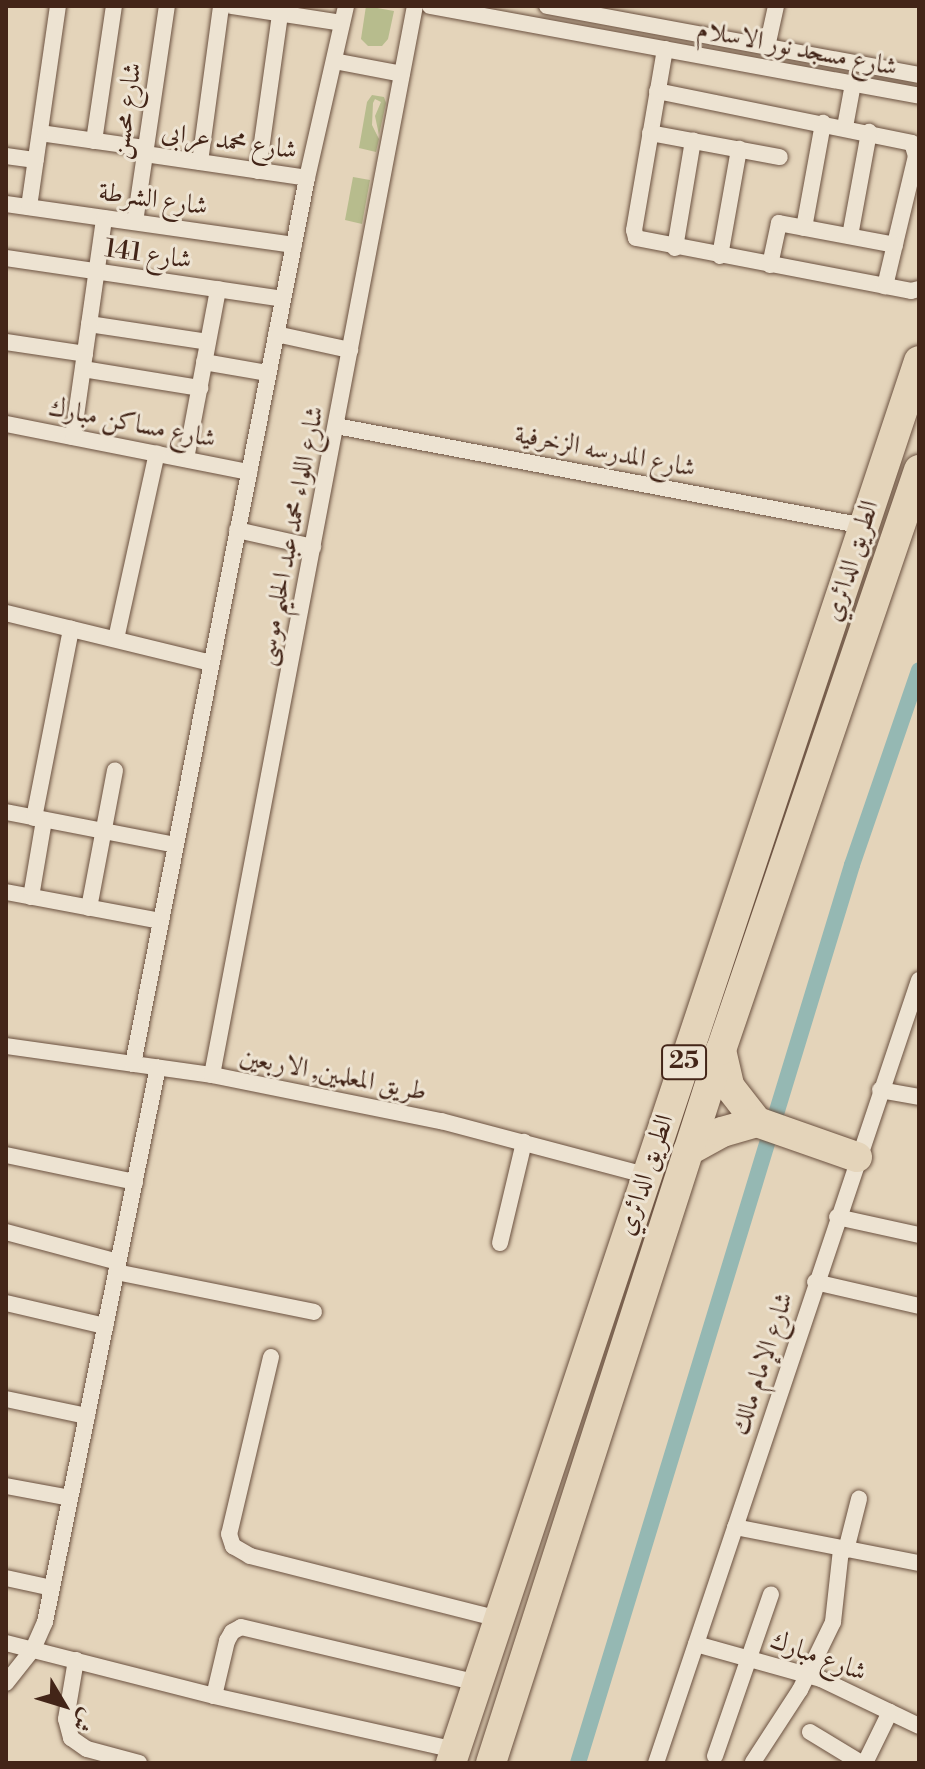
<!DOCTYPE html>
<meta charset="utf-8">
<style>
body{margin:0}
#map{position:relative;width:925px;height:1769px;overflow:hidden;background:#e4d4ba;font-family:"Libre Bodoni",Amiri,serif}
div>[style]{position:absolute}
.green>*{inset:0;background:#b7bc8d}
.canal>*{height:16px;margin:-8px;padding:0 8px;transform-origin:8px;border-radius:8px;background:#95b8b3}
.roads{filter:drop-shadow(0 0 2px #6b5140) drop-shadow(0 0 2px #6b5140)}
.street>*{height:16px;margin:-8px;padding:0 8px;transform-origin:8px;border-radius:8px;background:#ede3d2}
.highway>*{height:30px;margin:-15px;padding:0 15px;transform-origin:15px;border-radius:15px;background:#e4d4ba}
span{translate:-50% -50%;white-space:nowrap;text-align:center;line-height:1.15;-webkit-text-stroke:6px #ede3d2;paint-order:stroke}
.shield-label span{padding:2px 6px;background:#ede3d2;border:2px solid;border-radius:6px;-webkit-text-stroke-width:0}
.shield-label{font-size:24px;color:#432518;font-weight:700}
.street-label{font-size:26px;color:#432518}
.frame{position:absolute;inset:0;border:8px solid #432518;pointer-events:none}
.north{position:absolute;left:24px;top:1665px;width:80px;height:80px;-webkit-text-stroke:6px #ede3d2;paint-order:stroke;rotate:128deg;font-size:22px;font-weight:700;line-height:32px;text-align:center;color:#432518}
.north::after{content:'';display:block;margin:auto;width:28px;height:36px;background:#432518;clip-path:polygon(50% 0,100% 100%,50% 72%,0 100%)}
</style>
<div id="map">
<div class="green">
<i style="clip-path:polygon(366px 6px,394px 11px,388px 39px,382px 46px,368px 46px,361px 39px)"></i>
<i style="clip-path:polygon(372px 95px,384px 97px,386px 103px,379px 135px,375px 116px,381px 102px,375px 99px,373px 103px,372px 125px,379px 139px,376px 152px,359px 148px,367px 102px)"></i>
<i style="clip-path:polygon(353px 177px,370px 180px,362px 224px,345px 220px)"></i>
</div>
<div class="canal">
<i style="left:578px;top:1763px;width:939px;rotate:-73.03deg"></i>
<i style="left:852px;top:865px;width:206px;rotate:-71deg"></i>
</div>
<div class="roads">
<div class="street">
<i style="left:232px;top:6px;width:111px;rotate:8.8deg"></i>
<i style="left:430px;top:6px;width:497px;rotate:10.4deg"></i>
<i style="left:547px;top:6px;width:378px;rotate:10.5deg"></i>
<i style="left:767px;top:47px;width:42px;rotate:-77.6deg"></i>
<i style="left:665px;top:49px;width:184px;rotate:99.7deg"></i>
<i style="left:634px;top:230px;width:8px;rotate:76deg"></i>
<i style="left:636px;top:238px;width:280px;rotate:10.9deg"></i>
<i style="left:911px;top:291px;width:8px;rotate:-14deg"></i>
<i style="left:334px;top:61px;width:69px;rotate:10.8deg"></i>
<i style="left:657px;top:91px;width:260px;rotate:11.5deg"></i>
<i style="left:912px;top:143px;width:14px;rotate:73deg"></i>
<i style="left:916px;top:156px;width:134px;rotate:103.4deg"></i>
<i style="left:845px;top:127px;width:44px;rotate:-79.5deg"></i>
<i style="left:40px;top:133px;width:107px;rotate:8.1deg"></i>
<i style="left:650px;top:133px;width:132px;rotate:10.5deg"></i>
<i style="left:94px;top:141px;width:136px;rotate:-81.6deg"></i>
<i style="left:145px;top:154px;width:164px;rotate:8.4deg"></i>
<i style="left:6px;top:156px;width:30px;rotate:8deg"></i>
<i style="left:200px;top:162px;width:157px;rotate:-82.3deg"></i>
<i style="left:258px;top:171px;width:159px;rotate:-82deg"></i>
<i style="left:6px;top:204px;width:291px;rotate:8.1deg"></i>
<i style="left:29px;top:207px;width:203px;rotate:-81.8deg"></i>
<i style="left:135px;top:222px;width:218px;rotate:-81.6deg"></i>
<i style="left:804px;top:228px;width:107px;rotate:-79.7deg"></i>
<i style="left:850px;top:236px;width:106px;rotate:-79.6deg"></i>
<i style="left:675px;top:248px;width:109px;rotate:-80.5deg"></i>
<i style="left:720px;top:256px;width:109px;rotate:-79.9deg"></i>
<i style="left:6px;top:258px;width:280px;rotate:8.4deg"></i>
<i style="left:770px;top:265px;width:43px;rotate:-77.9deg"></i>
<i style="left:779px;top:223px;width:118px;rotate:10.7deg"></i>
<i style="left:89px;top:324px;width:120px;rotate:8.6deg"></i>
<i style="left:276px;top:334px;width:76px;rotate:12.2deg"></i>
<i style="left:6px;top:342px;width:80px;rotate:8.6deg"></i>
<i style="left:204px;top:362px;width:65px;rotate:9.8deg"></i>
<i style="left:83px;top:369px;width:119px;rotate:9.2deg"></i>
<i style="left:6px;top:424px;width:248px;rotate:11.2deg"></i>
<i style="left:336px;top:426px;width:537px;rotate:10.72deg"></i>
<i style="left:73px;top:437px;width:221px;rotate:-81.9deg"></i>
<i style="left:186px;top:459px;width:173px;rotate:-79.3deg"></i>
<i style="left:237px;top:530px;width:78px;rotate:12.6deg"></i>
<i style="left:6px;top:613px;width:211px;rotate:13.7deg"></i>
<i style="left:116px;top:639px;width:190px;rotate:-77.6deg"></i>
<i style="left:6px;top:812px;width:173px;rotate:11deg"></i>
<i style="left:34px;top:818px;width:193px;rotate:-78.9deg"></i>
<i style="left:6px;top:892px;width:158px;rotate:10.6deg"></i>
<i style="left:31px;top:897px;width:78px;rotate:-80.4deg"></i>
<i style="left:89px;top:908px;width:140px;rotate:-79.3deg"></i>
<i style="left:6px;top:1046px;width:208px;rotate:8deg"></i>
<i style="left:212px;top:1075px;width:234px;rotate:11.4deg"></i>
<i style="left:441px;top:1121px;width:212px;rotate:14.8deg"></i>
<i style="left:133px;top:1064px;width:903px;rotate:-78.89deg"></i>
<i style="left:307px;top:178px;width:176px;rotate:-77.2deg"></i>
<i style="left:212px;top:1075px;width:1088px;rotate:-79.25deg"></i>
<i style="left:880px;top:1090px;width:40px;rotate:10deg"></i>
<i style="left:6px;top:1155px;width:132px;rotate:11.8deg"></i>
<i style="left:837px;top:1217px;width:84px;rotate:12.4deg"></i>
<i style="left:6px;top:1232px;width:116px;rotate:15deg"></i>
<i style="left:500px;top:1243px;width:104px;rotate:-76.6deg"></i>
<i style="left:116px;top:1272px;width:202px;rotate:11.4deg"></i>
<i style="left:815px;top:1282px;width:107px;rotate:13deg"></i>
<i style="left:6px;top:1303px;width:102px;rotate:13.1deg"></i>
<i style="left:271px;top:1357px;width:182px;rotate:103.3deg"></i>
<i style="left:229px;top:1534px;width:13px;rotate:72deg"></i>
<i style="left:233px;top:1546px;width:20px;rotate:30deg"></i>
<i style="left:250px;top:1556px;width:257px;rotate:14.2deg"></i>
<i style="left:6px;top:1399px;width:83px;rotate:11.9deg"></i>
<i style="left:6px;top:1486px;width:65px;rotate:10.6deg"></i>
<i style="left:735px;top:1527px;width:187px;rotate:11.1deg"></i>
<i style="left:846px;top:1550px;width:53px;rotate:-75.7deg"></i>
<i style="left:6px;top:1578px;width:47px;rotate:12.3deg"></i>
<i style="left:6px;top:1643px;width:215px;rotate:14.3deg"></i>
<i style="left:214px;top:1696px;width:248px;rotate:12.6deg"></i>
<i style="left:696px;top:1644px;width:130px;rotate:15.6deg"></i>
<i style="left:821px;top:1679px;width:109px;rotate:25.6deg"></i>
<i style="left:76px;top:1660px;width:60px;rotate:99.6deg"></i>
<i style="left:66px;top:1719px;width:20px;rotate:75deg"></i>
<i style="left:71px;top:1738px;width:19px;rotate:35deg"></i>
<i style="left:87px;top:1749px;width:54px;rotate:15.1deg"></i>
<i style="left:6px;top:1683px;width:43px;rotate:-51.5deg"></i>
<i style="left:33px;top:1649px;width:30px;rotate:-66deg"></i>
<i style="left:45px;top:1622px;width:566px;rotate:-78.49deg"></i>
<i style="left:214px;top:1696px;width:57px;rotate:-76.7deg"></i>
<i style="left:227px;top:1641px;width:10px;rotate:-61deg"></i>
<i style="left:232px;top:1632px;width:10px;rotate:-29deg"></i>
<i style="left:241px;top:1627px;width:244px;rotate:13.3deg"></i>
<i style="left:810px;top:1732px;width:60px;rotate:31.3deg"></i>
<i style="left:715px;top:1756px;width:171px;rotate:-70.9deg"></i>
<i style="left:753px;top:1762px;width:86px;rotate:-56.9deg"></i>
<i style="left:800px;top:1690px;width:76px;rotate:-64.1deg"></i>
<i style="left:833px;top:1622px;width:73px;rotate:-83.7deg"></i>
<i style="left:656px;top:1763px;width:826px;rotate:-71.43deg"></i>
<i style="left:865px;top:1763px;width:57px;rotate:-63.9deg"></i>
</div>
<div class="highway">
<i style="left:721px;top:1050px;width:37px;rotate:77deg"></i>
<i style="left:729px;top:1086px;width:46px;rotate:52.1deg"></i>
<i style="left:757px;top:1122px;width:106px;rotate:19.3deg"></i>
<i style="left:688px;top:1151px;width:39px;rotate:-29deg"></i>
<i style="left:722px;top:1132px;width:36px;rotate:-16deg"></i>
<i style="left:451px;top:1763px;width:1478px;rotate:-71.54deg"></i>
<i style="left:491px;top:1763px;width:749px;rotate:-72.12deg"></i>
<i style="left:721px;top:1050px;width:613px;rotate:-71.15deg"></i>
</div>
</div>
<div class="shield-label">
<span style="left:684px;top:1062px">25</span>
</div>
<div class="street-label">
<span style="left:797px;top:49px;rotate:11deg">شارع مسجد نور الاسلام</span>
<span style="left:127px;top:111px;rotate:-82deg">شارع محسن</span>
<span style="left:229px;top:142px;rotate:8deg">شارع محمد عرابى</span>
<span style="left:153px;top:200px;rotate:8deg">شارع الشرطة</span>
<span style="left:148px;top:255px;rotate:8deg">شارع 141</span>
<span style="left:132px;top:424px;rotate:11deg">شارع مساكن مبارك</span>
<span style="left:605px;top:452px;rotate:11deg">شارع المدرسه الزخرفية</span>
<span style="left:291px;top:536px;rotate:-79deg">شارع اللواء محمد عبد الحليم موسى</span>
<span style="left:852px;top:561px;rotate:-72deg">الطريق الدائري</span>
<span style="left:333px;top:1075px;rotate:11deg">طريق المعلمين, الاربعين</span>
<span style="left:646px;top:1175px;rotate:-71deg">الطريق الدائري</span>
<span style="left:763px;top:1364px;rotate:-72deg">شارع الإمام مالك</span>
<span style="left:818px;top:1657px;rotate:20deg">شارع مبارك</span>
</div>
<div class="frame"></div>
<div class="north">ش</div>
</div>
